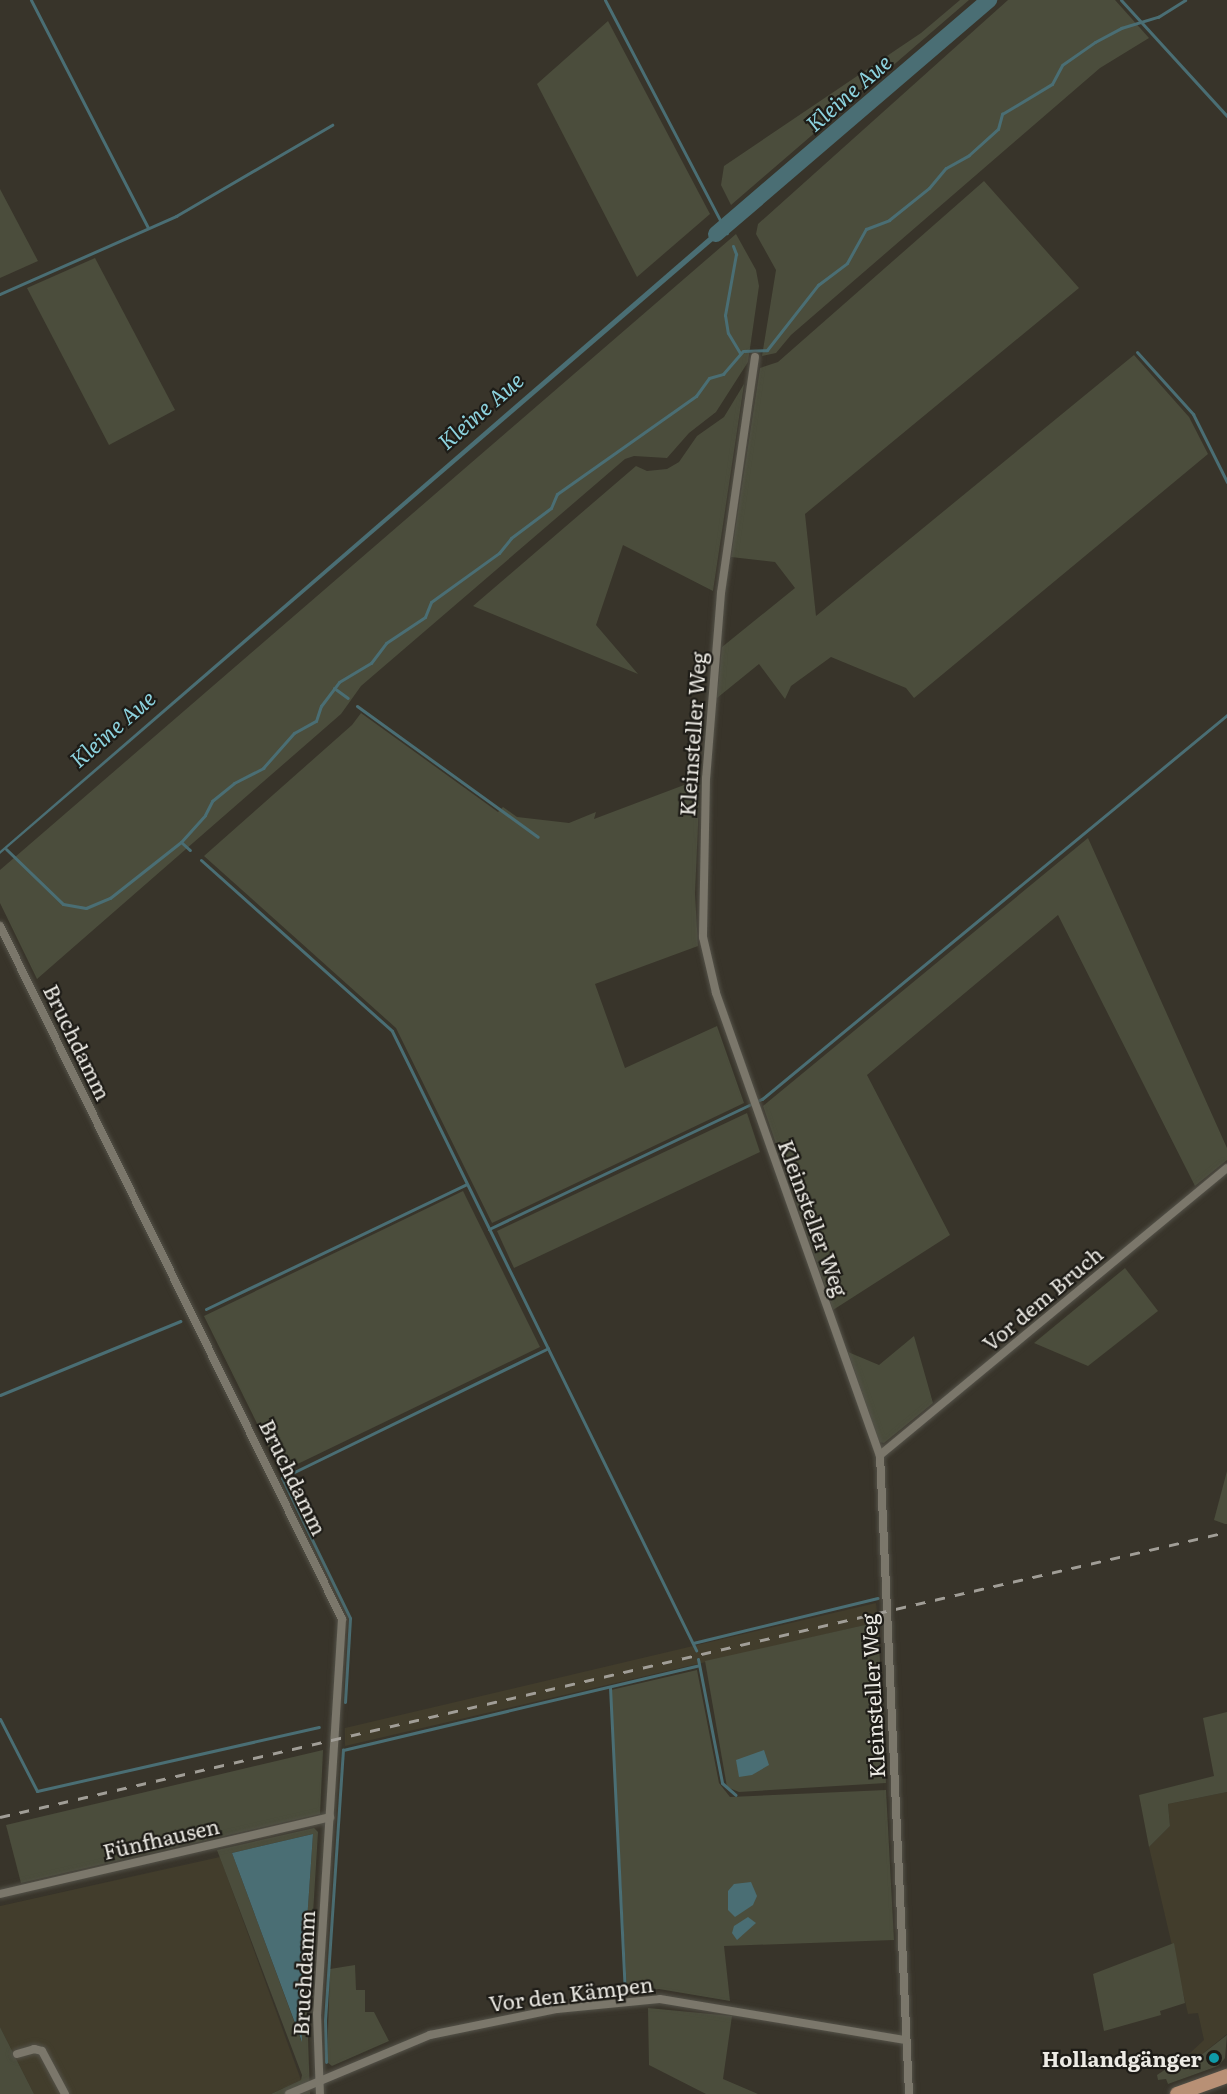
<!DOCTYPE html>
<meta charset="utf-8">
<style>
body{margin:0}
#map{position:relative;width:1227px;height:2094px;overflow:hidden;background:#38342a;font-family:Literata,serif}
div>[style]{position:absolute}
.built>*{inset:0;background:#423d2c}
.green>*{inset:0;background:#4b4d3c}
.water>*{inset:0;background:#4a6e74}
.stream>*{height:3px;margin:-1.5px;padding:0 1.5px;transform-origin:1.5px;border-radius:1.5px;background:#4a6e74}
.river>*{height:16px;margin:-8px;padding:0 8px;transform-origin:8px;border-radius:8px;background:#4a6e74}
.roads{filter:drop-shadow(0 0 2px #545249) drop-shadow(0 0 2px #545249)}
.street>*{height:8px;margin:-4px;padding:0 4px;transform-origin:4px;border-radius:4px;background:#7b776b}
.primary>*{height:14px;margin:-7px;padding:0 7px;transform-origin:7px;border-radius:7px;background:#b89075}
.rail>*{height:3px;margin-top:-1.5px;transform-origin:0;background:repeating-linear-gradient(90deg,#a19e97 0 10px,transparent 0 20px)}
.dots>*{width:16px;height:16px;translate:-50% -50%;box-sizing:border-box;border:3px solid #1e1c17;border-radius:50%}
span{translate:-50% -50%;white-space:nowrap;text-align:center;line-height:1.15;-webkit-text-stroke:4.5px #1e1c17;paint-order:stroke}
.street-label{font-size:21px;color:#eceae4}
.poi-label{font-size:21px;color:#eceae4;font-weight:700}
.right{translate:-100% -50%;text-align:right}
.water-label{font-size:22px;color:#8cd2de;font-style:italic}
</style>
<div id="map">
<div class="built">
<i style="clip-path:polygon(876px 1603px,878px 1622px,345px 1746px,345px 1728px)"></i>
<i style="clip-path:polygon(1227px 1792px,1227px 2034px,1196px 2059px,1190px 2053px,1204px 2040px,1198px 2013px,1188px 2014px,1149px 1847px,1170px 1826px,1168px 1804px)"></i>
<i style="clip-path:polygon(220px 1857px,301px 2080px,271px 2094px,34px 2094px,0 2027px,0 1906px)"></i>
</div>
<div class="green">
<i style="clip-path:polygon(960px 0,969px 0,731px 205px,721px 185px,724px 166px,921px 33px)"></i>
<i style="clip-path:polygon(1008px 0,1115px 0,1149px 38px,1100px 68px,791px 335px,776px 353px,762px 356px,776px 270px,756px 234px,758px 224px)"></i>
<i style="clip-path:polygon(608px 21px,710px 214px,637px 277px,537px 84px)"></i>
<i style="clip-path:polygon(984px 181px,1079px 288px,805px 514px,816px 616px,1134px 355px,1189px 417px,1208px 454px,914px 698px,906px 688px,831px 657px,791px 686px,785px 699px,759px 664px,717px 698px,722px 647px,795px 588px,775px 562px,731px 557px,760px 368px,778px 362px)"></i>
<i style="clip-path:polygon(0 189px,38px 261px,0 278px)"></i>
<i style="clip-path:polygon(736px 234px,756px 270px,759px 286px,748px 362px,716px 412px,689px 433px,667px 458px,634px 456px,625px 459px,361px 686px,341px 714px,37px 979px,0 903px,0 870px)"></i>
<i style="clip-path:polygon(95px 258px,175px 410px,109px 445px,27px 288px)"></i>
<i style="clip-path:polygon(744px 384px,713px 591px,623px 545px,596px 625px,638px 674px,473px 606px,636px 466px,647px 471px,667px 469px,679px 462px,697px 436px,724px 417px)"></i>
<i style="clip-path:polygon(361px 713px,498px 812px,503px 807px,517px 817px,569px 823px,596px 812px,594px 819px,700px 779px,695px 894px,698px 946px,595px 984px,625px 1068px,717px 1026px,744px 1103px,492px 1223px,396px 1028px,204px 856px,352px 725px)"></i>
<i style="clip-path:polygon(1088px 838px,1227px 1148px,1227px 1160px,1195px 1186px,1058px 915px,867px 1075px,950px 1235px,833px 1310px,763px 1106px)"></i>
<i style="clip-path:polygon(747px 1113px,760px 1152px,514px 1268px,497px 1231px)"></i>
<i style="clip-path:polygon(463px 1191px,540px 1347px,281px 1472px,204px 1316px)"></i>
<i style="clip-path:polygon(1125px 1268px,1158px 1311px,1088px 1366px,1034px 1343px)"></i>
<i style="clip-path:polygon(914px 1336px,933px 1403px,884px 1443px,879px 1442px,848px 1352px,879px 1365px)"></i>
<i style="clip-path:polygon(1227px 1471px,1227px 1524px,1225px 1524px,1214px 1520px)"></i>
<i style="clip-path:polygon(878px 1622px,886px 1783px,739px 1792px,727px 1787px,705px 1661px)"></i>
<i style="clip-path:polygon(697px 1670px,719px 1783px,730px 1797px,886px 1790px,894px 1940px,724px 1946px,730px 2001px,659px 1989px,627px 1992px,611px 1690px)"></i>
<i style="clip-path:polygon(1227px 1712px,1227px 1792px,1168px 1804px,1170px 1826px,1149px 1847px,1139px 1795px,1214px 1776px,1203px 1718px)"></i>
<i style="clip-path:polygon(323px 1750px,320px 1814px,21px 1883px,6px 1825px)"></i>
<i style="clip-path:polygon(evenodd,314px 1828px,318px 1832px,307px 2011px,310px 2094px,271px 2094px,301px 2080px,302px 2075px,217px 1850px,314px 1828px,313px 1834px,301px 2008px,301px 2040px,232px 1853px,313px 1834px)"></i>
<i style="clip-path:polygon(1174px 1943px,1185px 2003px,1160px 2011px,1161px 2015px,1104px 2031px,1093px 1974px)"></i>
<i style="clip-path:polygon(355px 1965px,356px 1990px,365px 1990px,365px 2012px,374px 2012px,389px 2041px,332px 2066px,327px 2062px,330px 1969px)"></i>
<i style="clip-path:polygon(648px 2008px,732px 2016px,723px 2079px,758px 2094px,706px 2094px,649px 2065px)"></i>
<i style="clip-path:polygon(0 2027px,34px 2094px,0 2094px)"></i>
<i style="clip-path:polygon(1227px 2035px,1225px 2058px,1218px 2066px,1168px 2084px,1166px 2079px,1158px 2080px,1157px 2075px,1190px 2053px,1196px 2059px)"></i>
</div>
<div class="water">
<i style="clip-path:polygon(731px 218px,735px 222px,0 854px,0 851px)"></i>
<i style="clip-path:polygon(764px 1750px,769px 1765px,752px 1775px,739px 1777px,736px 1760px)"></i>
<i style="clip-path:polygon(313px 1834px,301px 2008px,302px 2042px,232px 1853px)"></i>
<i style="clip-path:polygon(751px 1882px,757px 1896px,753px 1905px,735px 1917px,728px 1910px,728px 1891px,734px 1884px)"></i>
<i style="clip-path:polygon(748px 1917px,756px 1923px,737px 1940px,732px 1933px,734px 1926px)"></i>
</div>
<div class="stream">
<i style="left:31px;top:0;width:256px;rotate:62.8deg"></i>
<i style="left:605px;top:0;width:263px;rotate:62.4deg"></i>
<i style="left:1121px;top:0;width:157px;rotate:47.6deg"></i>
<i style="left:733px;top:246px;width:9px;rotate:69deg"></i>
<i style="left:736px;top:254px;width:62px;rotate:100.2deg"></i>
<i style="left:725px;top:315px;width:18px;rotate:81deg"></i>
<i style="left:728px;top:333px;width:23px;rotate:59deg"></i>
<i style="left:0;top:294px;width:193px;rotate:-23.9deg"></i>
<i style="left:176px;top:216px;width:181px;rotate:-30.3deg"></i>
<i style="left:1137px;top:352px;width:84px;rotate:47.9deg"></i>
<i style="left:1193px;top:414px;width:76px;rotate:63.4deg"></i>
<i style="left:334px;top:688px;width:17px;rotate:36deg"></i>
<i style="left:357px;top:706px;width:223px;rotate:35.9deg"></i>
<i style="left:181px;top:842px;width:12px;rotate:42deg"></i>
<i style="left:6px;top:849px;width:79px;rotate:44deg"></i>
<i style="left:63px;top:904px;width:23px;rotate:10deg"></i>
<i style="left:86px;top:908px;width:26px;rotate:-23deg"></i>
<i style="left:110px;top:898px;width:90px;rotate:-38.3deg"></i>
<i style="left:181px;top:842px;width:36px;rotate:-48deg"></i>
<i style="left:205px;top:815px;width:16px;rotate:-63deg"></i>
<i style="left:212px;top:801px;width:28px;rotate:-39deg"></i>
<i style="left:234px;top:783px;width:33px;rotate:-27deg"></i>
<i style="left:263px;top:768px;width:47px;rotate:-48.5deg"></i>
<i style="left:294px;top:733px;width:25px;rotate:-29deg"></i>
<i style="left:316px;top:721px;width:16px;rotate:-72deg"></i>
<i style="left:321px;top:706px;width:30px;rotate:-53deg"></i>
<i style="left:339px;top:682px;width:37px;rotate:-31deg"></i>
<i style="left:371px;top:663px;width:25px;rotate:-53deg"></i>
<i style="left:386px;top:643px;width:47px;rotate:-33.7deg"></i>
<i style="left:425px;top:617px;width:16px;rotate:-68deg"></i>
<i style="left:431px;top:602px;width:84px;rotate:-35.8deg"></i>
<i style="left:499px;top:553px;width:19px;rotate:-51deg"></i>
<i style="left:511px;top:538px;width:50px;rotate:-36.9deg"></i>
<i style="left:551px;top:508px;width:15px;rotate:-67deg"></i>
<i style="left:557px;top:494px;width:170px;rotate:-35.2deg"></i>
<i style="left:696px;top:396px;width:22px;rotate:-54deg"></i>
<i style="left:709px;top:378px;width:15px;rotate:-16deg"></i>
<i style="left:723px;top:374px;width:30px;rotate:-49deg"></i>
<i style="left:743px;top:351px;width:24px;rotate:-2deg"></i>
<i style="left:767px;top:350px;width:83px;rotate:-51.9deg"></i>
<i style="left:818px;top:285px;width:36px;rotate:-37deg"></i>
<i style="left:847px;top:263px;width:39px;rotate:-61deg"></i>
<i style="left:866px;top:229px;width:25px;rotate:-21deg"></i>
<i style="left:889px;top:220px;width:51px;rotate:-38.7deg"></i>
<i style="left:929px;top:188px;width:26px;rotate:-50deg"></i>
<i style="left:946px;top:168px;width:26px;rotate:-29deg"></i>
<i style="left:969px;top:155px;width:39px;rotate:-42deg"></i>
<i style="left:998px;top:129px;width:16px;rotate:-75deg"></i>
<i style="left:1002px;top:114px;width:58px;rotate:-31deg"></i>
<i style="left:1052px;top:84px;width:21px;rotate:-62deg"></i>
<i style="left:1062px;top:65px;width:40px;rotate:-34.9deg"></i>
<i style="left:1095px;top:42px;width:30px;rotate:-28deg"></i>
<i style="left:1121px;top:28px;width:39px;rotate:-17deg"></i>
<i style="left:1158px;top:17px;width:32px;rotate:-32deg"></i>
<i style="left:201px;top:860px;width:256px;rotate:41.8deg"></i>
<i style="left:392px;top:1031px;width:690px;rotate:63.84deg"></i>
<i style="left:489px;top:1229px;width:302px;rotate:-25.5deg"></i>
<i style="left:762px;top:1099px;width:603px;rotate:-39.55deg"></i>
<i style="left:206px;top:1309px;width:289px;rotate:-25.6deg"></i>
<i style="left:0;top:1395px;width:195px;rotate:-22.3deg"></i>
<i style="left:693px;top:1643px;width:190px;rotate:-13.7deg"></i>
<i style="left:698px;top:1659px;width:126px;rotate:79deg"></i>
<i style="left:722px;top:1783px;width:18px;rotate:41deg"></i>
<i style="left:610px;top:1687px;width:305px;rotate:87.2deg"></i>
<i style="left:345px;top:1702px;width:84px;rotate:-86.6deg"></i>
<i style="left:350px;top:1618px;width:156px;rotate:-115.9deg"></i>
<i style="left:282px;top:1478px;width:296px;rotate:-26deg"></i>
<i style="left:0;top:1719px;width:81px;rotate:62.8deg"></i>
<i style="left:37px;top:1791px;width:289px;rotate:-12.8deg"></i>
<i style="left:326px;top:2062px;width:42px;rotate:-91.4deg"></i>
<i style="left:325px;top:2020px;width:271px;rotate:-86.2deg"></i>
<i style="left:343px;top:1750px;width:366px;rotate:-13.4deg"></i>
</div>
<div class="river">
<i style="left:716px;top:234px;width:360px;rotate:-40.6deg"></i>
</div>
<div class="roads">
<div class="street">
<i style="left:755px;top:357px;width:238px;rotate:98.2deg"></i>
<i style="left:721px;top:593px;width:186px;rotate:94.6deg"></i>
<i style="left:706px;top:778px;width:159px;rotate:91.1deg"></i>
<i style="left:703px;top:937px;width:57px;rotate:76.9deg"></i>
<i style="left:716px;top:993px;width:490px;rotate:70.5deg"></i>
<i style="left:880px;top:1455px;width:640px;rotate:87.4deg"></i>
<i style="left:0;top:926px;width:773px;rotate:63.73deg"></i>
<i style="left:342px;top:1619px;width:396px;rotate:93.6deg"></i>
<i style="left:317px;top:2014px;width:80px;rotate:87.9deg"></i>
<i style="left:880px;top:1455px;width:450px;rotate:-39.6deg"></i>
<i style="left:0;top:1894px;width:339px;rotate:-13.1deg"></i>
<i style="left:17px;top:2054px;width:18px;rotate:-16deg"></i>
<i style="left:34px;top:2049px;width:8px;rotate:14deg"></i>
<i style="left:42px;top:2051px;width:49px;rotate:61.9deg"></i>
<i style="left:289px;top:2094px;width:153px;rotate:-22.7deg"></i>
<i style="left:430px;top:2035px;width:130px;rotate:-11.6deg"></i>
<i style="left:557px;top:2009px;width:103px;rotate:-5.5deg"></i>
<i style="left:660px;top:1999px;width:249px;rotate:9.5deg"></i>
</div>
<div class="primary">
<i style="left:1177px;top:2094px;width:53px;rotate:-19.8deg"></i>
</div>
</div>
<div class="rail">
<i style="left:0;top:1817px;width:1260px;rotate:-13.08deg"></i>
</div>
<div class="dots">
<i style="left:1214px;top:2058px;background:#0f9aa8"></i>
</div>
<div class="street-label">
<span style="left:692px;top:734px;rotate:-86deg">Kleinsteller Weg</span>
<span style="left:78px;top:1042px;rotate:64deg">Bruchdamm</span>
<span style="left:814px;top:1218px;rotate:70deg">Kleinsteller Weg</span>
<span style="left:1042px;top:1298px;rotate:-40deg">Vor dem Bruch</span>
<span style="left:294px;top:1477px;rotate:64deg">Bruchdamm</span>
<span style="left:872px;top:1696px;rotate:-93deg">Kleinsteller Weg</span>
<span style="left:161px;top:1838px;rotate:-13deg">Fünfhausen</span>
<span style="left:303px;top:1973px;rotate:-87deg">Bruchdamm</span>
<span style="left:571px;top:1993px;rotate:-7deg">Vor den Kämpen</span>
</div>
<div class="poi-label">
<span class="right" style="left:1202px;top:2058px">Hollandgänger</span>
</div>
<div class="water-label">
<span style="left:848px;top:92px;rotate:-41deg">Kleine Aue</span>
<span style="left:480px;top:410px;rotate:-41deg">Kleine Aue</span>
<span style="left:112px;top:728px;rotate:-41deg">Kleine Aue</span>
</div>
</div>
